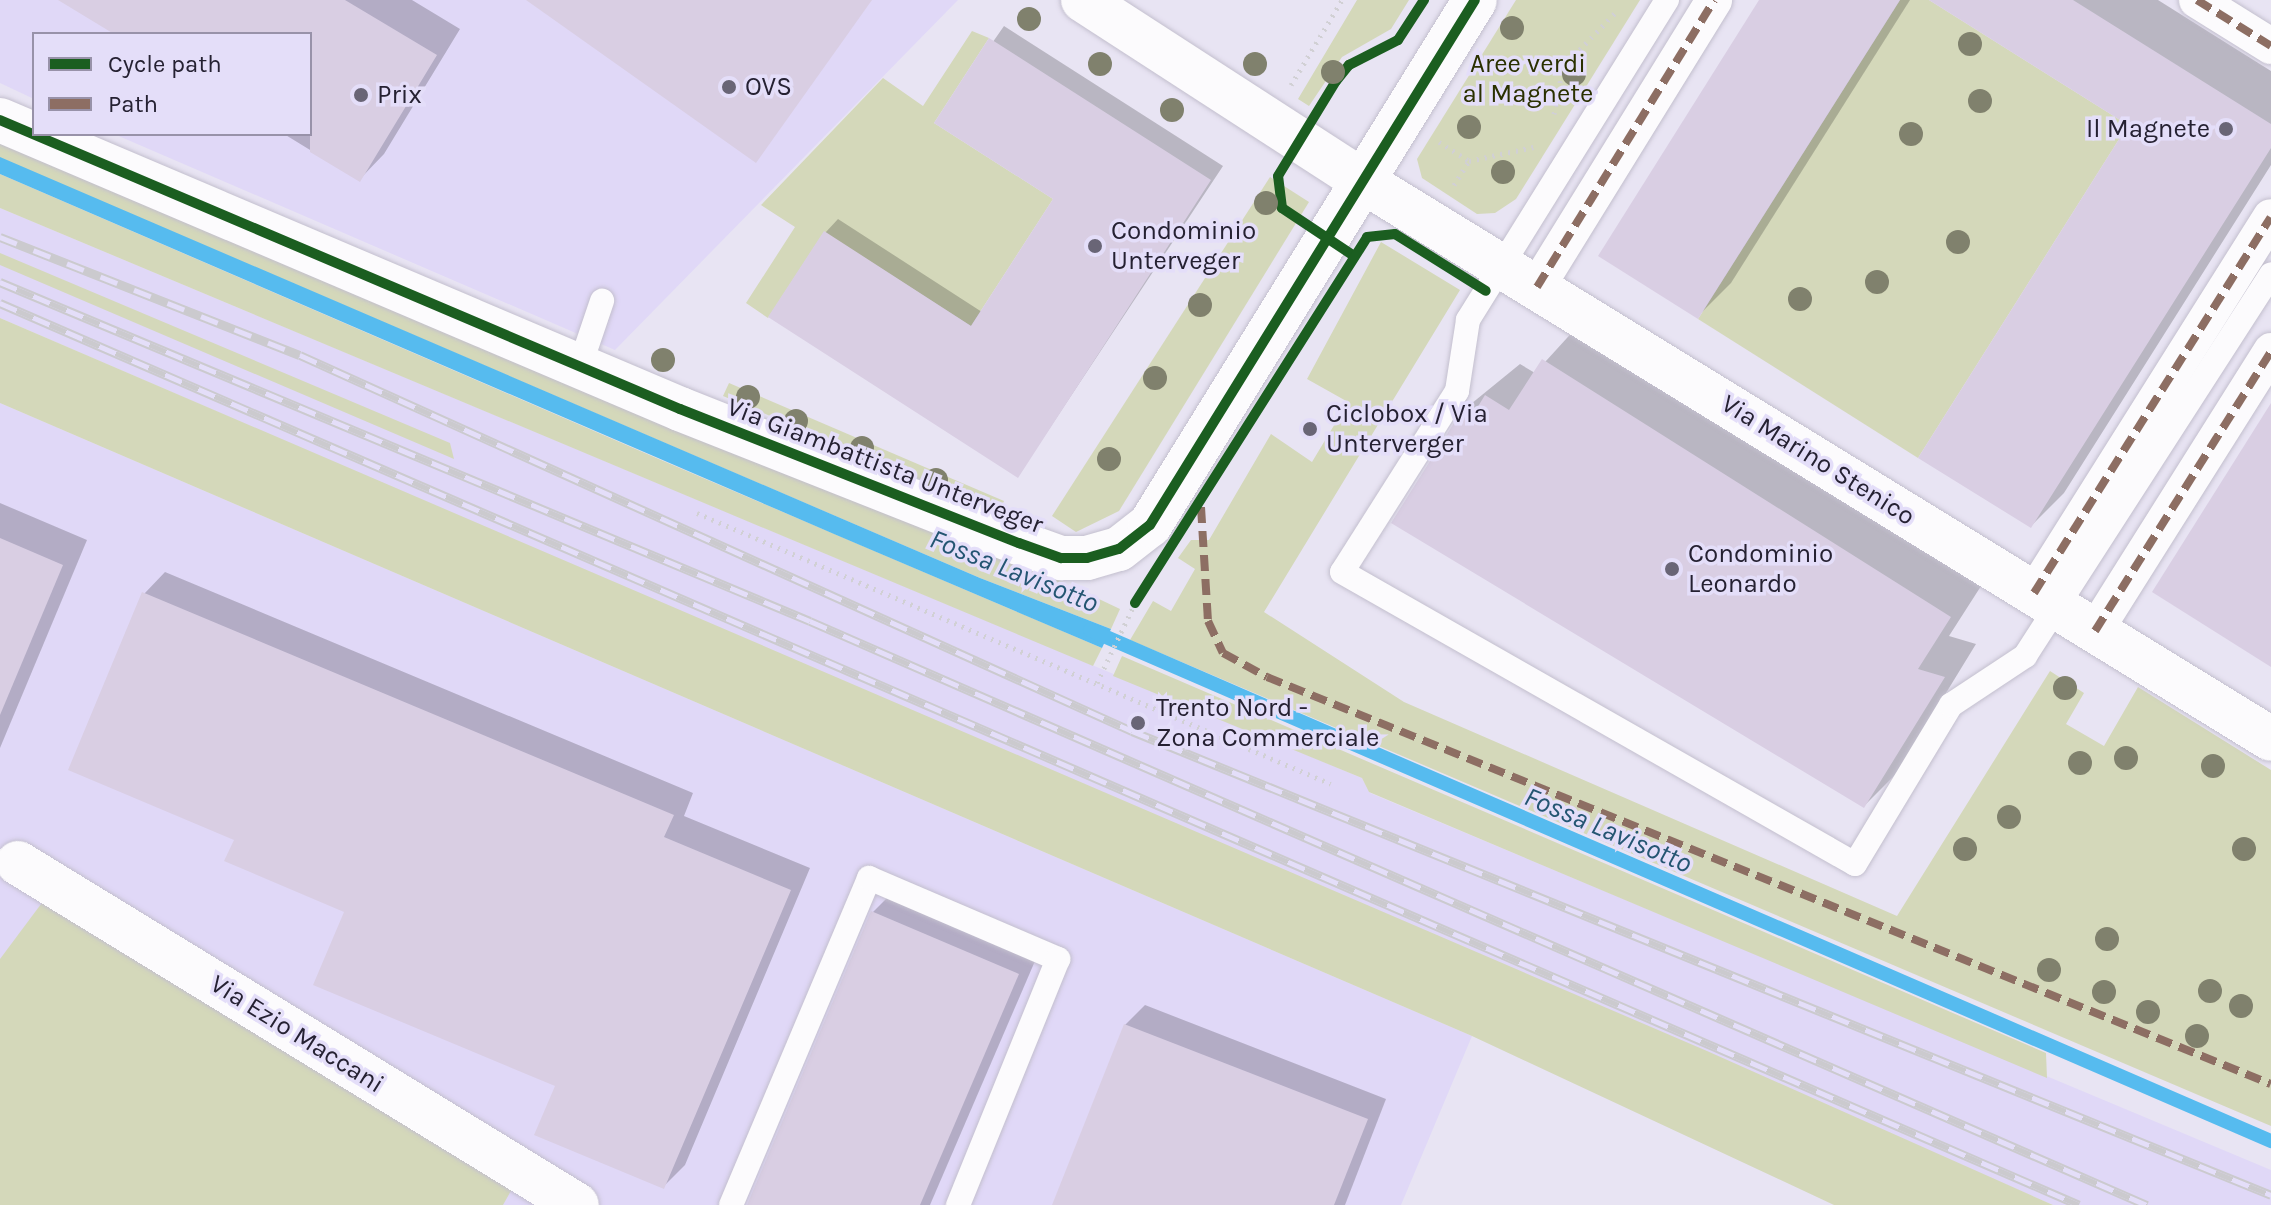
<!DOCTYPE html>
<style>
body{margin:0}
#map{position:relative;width:2271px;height:1205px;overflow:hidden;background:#e8e4f3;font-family:Karla,sans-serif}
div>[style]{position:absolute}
.built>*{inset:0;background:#e0d8f7}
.green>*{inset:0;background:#d4d8ba}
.water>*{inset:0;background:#56bbef}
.shadow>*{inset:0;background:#0003}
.stream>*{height:14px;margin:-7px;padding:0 7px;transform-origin:7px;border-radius:7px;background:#56bbef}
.building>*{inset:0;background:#d9cee3}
.path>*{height:5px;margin-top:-2.5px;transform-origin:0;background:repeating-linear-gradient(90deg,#d1d0d4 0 2px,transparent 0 8px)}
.roads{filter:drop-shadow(0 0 2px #c3bfce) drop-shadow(0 0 2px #c3bfce)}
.service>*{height:24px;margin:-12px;padding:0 12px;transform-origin:12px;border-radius:12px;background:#fcfbfd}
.pedestrian>*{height:36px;margin:-18px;padding:0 18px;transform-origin:18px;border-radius:18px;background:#fcfbfd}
.minor>*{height:44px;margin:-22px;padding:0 22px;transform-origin:22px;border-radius:22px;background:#fcfbfd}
.rail>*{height:9px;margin-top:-4.5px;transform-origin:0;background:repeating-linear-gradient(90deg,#e4def9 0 18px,#cbcace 0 36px);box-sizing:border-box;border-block:2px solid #cbcace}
.quiet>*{height:8px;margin-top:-4px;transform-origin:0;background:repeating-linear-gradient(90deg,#8d6e63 0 16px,transparent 0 24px)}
.cycleway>*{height:10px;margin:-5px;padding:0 5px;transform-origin:5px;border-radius:5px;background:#1b5e20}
.trees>*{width:24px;height:24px;margin:-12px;border-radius:50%;background:#80816d}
.dots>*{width:22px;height:22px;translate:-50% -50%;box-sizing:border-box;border:4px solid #e4def9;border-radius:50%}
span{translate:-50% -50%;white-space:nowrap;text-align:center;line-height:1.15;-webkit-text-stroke:7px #e4def9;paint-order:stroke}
.park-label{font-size:26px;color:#2a3000}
.poi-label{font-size:26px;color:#252132}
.left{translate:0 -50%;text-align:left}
.right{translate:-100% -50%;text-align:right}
.street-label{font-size:26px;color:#252132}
.water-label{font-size:28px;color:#245572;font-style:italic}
.legend{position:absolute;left:32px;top:32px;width:280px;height:104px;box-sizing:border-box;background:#e4def9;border:2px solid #9892a9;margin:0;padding:10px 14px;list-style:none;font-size:24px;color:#252132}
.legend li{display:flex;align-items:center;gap:16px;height:40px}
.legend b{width:40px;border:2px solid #9892a9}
</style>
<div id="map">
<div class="built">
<i style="clip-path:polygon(0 0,958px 0,615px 350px,114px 134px,310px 134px,310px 34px,34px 34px,34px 99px,0 83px)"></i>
<i style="clip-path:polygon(0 208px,1362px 778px,1370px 793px,2271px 1170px,2271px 1205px,2053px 1205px,0 318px)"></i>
<i style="clip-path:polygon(0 403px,1472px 1036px,1401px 1205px,0 1205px)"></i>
</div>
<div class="green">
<i style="clip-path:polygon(1357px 0,1409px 0,1391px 29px,1342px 57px,1309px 106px,1298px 99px)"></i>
<i style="clip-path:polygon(1516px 0,1640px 0,1516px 199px,1495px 213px,1477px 214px,1422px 178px,1417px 159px)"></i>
<i style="clip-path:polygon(1900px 0,1929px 0,2128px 125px,1918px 458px,1698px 319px)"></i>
<i style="clip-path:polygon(972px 31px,989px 38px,934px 123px,1053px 199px,971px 326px,824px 232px,768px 318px,746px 303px,795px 227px,761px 205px,883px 78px,923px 106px)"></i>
<i style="clip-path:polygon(0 135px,1061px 581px,1120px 609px,1111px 629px,980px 578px,0 158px)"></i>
<i style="clip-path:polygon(0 174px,661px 460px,1102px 648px,1093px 666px,0 208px)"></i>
<i style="clip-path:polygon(1270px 177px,1309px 202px,1119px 511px,1076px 532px,1052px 516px)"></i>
<i style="clip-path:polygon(1381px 242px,1460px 290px,1264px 612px,1404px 702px,1897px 916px,2050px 671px,2084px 693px,2066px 724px,2104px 746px,2138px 687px,2271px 770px,2271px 1126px,1130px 640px,1153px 601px,1171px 611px,1195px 569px,1178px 558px,1191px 540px,1209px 540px,1271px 434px,1312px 462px,1348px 402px,1307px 379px)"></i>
<i style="clip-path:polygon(0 253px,450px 443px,454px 459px,0 265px)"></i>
<i style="clip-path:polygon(0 318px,1707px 1051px,2053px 1205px,1834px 1205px,1472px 1036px,0 403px)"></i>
<i style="clip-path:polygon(729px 383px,1004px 501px,999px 513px,723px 396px)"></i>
<i style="clip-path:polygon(1122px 656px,2046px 1053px,2047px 1078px,1369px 792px,1362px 778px,1113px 676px)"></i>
<i style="clip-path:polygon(47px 896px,512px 1189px,503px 1205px,0 1205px,0 959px)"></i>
</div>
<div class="water">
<i style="clip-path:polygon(0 157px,980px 578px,1111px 629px,1102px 648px,834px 534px,0 174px)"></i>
</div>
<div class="shadow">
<i style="clip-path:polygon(61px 0,412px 0,460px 29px,384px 154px,359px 180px,284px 134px,310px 134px,310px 34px,118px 34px)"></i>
<i style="clip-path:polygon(1762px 0,1910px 0,1731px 283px,1698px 316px)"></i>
<i style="clip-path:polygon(1933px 0,2158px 0,2271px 71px,2271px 165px,2064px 493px,2031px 526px,2131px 125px)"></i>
<i style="clip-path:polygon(1004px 26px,1223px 166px,1018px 476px,825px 233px,838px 219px,982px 312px,1056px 198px,937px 122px)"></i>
<i style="clip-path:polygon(1577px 327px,1983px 583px,1949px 636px,1976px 644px,1897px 773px,1864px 806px,1466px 408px,1520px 364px,1535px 373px)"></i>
<i style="clip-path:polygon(0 503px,87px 540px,0 748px)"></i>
<i style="clip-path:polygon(165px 572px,693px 793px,684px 816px,810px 868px,685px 1165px,664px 1186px,557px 1084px,347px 910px,237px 839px,144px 594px)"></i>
<i style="clip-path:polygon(893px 892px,1038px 954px,930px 1205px,748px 1205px,873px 912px)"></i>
<i style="clip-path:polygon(1145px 1005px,1386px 1099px,1345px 1205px,1055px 1205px,1125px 1025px)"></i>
</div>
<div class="stream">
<i style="left:1090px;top:630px;width:1287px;rotate:23.4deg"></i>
</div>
<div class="building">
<i style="clip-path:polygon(58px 0,345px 0,437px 55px,360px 182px,310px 152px,310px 34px,114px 34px)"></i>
<i style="clip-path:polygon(526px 0,872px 0,756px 163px)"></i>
<i style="clip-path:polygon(1759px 0,1900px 0,1698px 319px,1598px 256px)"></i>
<i style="clip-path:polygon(1929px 0,2073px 0,2271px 124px,2271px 148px,2031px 528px,1918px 458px,2128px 125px)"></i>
<i style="clip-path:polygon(989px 38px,1211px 180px,1018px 478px,768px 317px,824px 231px,971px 326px,1053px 199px,934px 123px)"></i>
<i style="clip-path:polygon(1542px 359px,1951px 617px,1918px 669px,1945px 677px,1864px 808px,1391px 523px,1464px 407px,1474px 413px,1485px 395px,1509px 410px)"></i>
<i style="clip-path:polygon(2271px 403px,2271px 667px,2152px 592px)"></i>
<i style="clip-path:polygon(0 538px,63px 565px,0 715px)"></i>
<i style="clip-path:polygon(142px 592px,674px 815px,664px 837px,791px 890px,664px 1189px,534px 1135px,555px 1086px,313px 985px,344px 912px,224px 861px,234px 840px,68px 770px)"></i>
<i style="clip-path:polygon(871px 911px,1019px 974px,920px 1205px,747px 1205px)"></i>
<i style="clip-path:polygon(1124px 1024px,1368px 1119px,1334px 1205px,1052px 1205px)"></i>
</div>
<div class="path">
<i style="left:1291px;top:85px;width:99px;rotate:-59deg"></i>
<i style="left:1554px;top:114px;width:48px;rotate:-79.2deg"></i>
<i style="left:1563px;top:67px;width:75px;rotate:-46.1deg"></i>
<i style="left:1439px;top:142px;width:36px;rotate:32deg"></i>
<i style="left:1469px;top:161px;width:66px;rotate:-12.2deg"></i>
<i style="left:1454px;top:185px;width:28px;rotate:-58deg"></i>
<i style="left:697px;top:513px;width:689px;rotate:23.14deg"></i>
<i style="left:1097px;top:683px;width:89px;rotate:-64.6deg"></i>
</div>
<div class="roads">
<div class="service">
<i style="left:1667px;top:0;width:377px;rotate:121.9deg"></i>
<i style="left:1468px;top:320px;width:72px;rotate:98.8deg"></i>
<i style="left:1457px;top:391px;width:214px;rotate:122.4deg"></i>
<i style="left:1342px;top:572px;width:590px;rotate:29.65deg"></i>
<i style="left:1855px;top:864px;width:186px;rotate:-58.9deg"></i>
<i style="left:1951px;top:705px;width:89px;rotate:-33.5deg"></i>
<i style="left:2025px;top:656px;width:454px;rotate:-57.2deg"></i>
<i style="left:580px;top:366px;width:69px;rotate:-71.3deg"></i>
<i style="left:731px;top:1205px;width:355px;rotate:-67.1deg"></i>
<i style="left:869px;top:878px;width:206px;rotate:23.2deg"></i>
<i style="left:1058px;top:959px;width:266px;rotate:112.1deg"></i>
</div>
<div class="pedestrian">
<i style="left:2197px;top:0;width:87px;rotate:31.9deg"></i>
<i style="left:1537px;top:287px;width:337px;rotate:-58.3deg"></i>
<i style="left:2034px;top:593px;width:444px;rotate:-57.8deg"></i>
<i style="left:2095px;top:631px;width:331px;rotate:-57.8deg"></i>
</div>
<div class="minor">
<i style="left:1083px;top:0;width:335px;rotate:32.9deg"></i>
<i style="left:1364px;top:182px;width:1064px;rotate:31.55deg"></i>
<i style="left:0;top:120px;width:739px;rotate:23.03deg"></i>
<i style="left:680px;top:409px;width:365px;rotate:21.6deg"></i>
<i style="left:1019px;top:543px;width:45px;rotate:19.7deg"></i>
<i style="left:1061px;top:558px;width:26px"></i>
<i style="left:1087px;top:558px;width:33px;rotate:-16deg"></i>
<i style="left:1119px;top:549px;width:39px;rotate:-38deg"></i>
<i style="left:1150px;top:525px;width:617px;rotate:-58.24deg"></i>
<i style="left:18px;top:863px;width:655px;rotate:31.46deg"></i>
</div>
</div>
<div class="rail">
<i style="left:0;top:237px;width:322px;rotate:21.5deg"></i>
<i style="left:300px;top:355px;width:913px;rotate:24.32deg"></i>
<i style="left:1132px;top:731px;width:1230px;rotate:22.16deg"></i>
<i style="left:0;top:282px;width:878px;rotate:22.71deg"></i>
<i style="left:810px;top:621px;width:1459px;rotate:23.6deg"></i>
<i style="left:0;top:303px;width:2266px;rotate:23.45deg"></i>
</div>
<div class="quiet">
<i style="left:2197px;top:0;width:87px;rotate:31.9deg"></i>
<i style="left:1537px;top:287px;width:337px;rotate:-58.3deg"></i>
<i style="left:1201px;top:507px;width:114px;rotate:86.5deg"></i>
<i style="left:1208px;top:621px;width:35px;rotate:65deg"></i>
<i style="left:1223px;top:653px;width:50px;rotate:28.6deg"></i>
<i style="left:1267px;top:677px;width:1083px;rotate:22.07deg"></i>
<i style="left:2034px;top:593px;width:444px;rotate:-57.8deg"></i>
<i style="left:2095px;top:631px;width:331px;rotate:-57.8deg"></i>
</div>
<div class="cycleway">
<i style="left:0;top:120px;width:739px;rotate:23.03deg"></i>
<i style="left:680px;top:409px;width:365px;rotate:21.6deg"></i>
<i style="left:1019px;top:543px;width:45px;rotate:19.7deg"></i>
<i style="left:1061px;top:558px;width:26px"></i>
<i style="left:1087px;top:558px;width:33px;rotate:-16deg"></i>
<i style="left:1119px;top:549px;width:39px;rotate:-38deg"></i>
<i style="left:1150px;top:525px;width:617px;rotate:-58.24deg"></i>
<i style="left:1354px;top:256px;width:87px;rotate:-146.3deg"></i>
<i style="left:1282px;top:208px;width:32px;rotate:-97deg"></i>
<i style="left:1278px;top:176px;width:111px;rotate:-58.6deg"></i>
<i style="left:1336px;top:81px;width:21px;rotate:-51deg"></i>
<i style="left:1349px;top:65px;width:55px;rotate:-27deg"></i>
<i style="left:1398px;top:40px;width:48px;rotate:-57deg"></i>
<i style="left:1135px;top:603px;width:433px;rotate:-57.6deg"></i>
<i style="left:1367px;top:237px;width:28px;rotate:-6deg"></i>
<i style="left:1395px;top:234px;width:107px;rotate:32.1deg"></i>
</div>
<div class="trees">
<i style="left:1029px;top:19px"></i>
<i style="left:1512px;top:28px"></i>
<i style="left:1970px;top:44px"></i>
<i style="left:1100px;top:64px"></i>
<i style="left:1255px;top:64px"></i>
<i style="left:1333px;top:72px"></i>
<i style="left:1574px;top:74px"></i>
<i style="left:1980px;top:101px"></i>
<i style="left:1172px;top:110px"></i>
<i style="left:1469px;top:127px"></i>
<i style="left:1911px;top:134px"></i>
<i style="left:1503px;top:172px"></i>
<i style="left:1266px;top:203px"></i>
<i style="left:1958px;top:242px"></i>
<i style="left:1877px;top:282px"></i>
<i style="left:1800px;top:299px"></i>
<i style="left:1200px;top:305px"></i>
<i style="left:663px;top:360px"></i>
<i style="left:1155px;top:378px"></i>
<i style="left:748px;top:397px"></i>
<i style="left:796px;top:421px"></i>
<i style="left:862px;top:448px"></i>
<i style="left:1109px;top:459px"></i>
<i style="left:936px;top:480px"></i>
<i style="left:2065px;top:688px"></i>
<i style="left:2126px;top:758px"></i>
<i style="left:2080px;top:763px"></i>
<i style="left:2213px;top:766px"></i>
<i style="left:2009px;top:817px"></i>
<i style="left:1965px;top:849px"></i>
<i style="left:2244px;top:849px"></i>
<i style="left:2107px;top:939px"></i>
<i style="left:2049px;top:970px"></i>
<i style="left:2210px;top:991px"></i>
<i style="left:2104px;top:992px"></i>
<i style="left:2241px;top:1006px"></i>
<i style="left:2148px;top:1012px"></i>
<i style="left:2197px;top:1036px"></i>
</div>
<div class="dots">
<i style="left:729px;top:87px;background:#696576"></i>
<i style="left:361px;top:95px;background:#696576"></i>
<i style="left:2226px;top:129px;background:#696576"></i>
<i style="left:1095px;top:246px;background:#696576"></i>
<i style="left:1310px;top:429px;background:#696576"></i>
<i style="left:1672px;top:569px;background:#696576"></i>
<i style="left:1138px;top:723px;background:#696576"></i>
</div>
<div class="park-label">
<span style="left:1528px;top:79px">Aree verdi<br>al Magnete</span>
</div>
<div class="poi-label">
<span class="left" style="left:745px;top:87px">OVS</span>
<span class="left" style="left:377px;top:95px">Prix</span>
<span class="right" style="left:2210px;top:129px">Il Magnete</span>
<span class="left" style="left:1111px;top:246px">Condominio<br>Unterveger</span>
<span class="left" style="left:1326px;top:429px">Ciclobox / Via<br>Unterverger</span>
<span class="left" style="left:1688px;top:569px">Condominio<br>Leonardo</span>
<span class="left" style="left:1156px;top:723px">Trento Nord -<br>Zona Commerciale</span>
</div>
<div class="street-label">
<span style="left:1818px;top:460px;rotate:32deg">Via Marino Stenico</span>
<span style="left:885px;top:466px;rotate:21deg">Via Giambattista Unterveger</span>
<span style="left:297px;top:1034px;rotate:32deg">Via Ezio Maccani</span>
</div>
<div class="water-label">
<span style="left:1014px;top:571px;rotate:22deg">Fossa Lavisotto</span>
<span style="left:1608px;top:830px;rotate:23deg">Fossa Lavisotto</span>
</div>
<ul class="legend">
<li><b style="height:10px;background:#1b5e20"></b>Cycle path</li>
<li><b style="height:10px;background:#8d6e63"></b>Path</li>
</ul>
</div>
